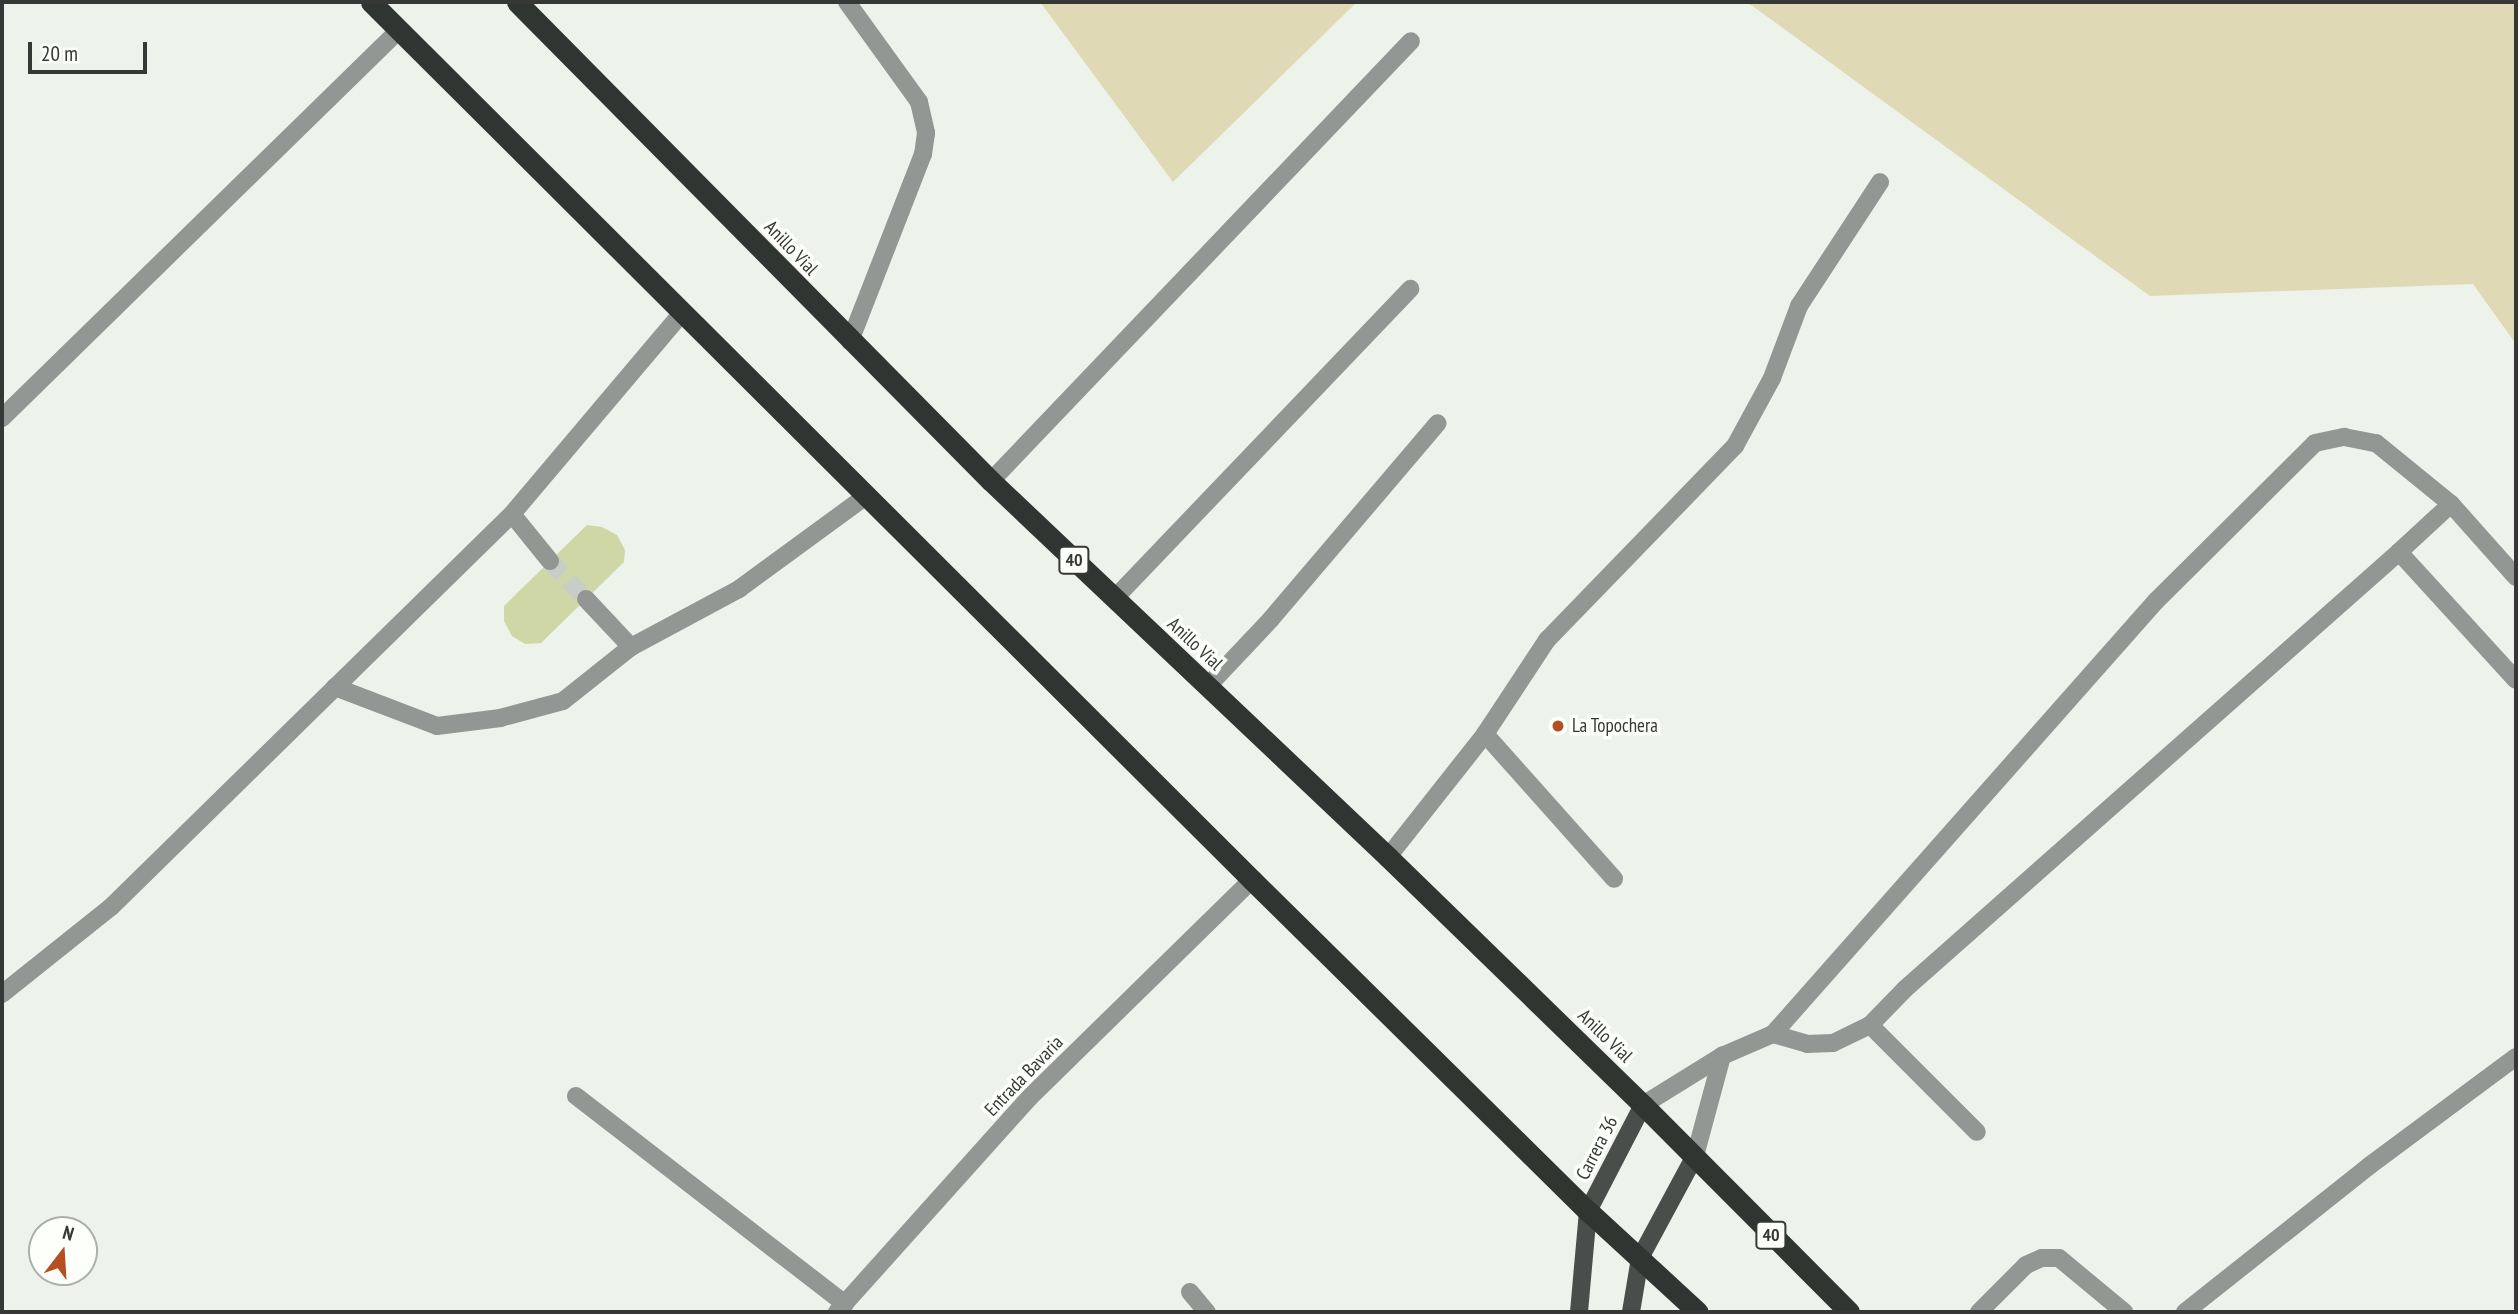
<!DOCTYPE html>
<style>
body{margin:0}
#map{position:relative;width:2518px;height:1314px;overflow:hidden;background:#edf2eb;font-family:"PT Sans Narrow",sans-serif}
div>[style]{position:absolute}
.green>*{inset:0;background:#e0d9b6}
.building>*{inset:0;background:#cfd7a6}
.minor-tunnel>*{height:18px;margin-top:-9px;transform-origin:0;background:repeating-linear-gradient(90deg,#c8cdc7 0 18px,transparent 0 27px)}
.minor>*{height:18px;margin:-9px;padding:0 9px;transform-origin:9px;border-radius:9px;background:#939794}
.major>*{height:18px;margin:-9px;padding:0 9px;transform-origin:9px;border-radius:9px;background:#494e4a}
.highway>*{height:21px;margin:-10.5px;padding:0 10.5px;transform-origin:10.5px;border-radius:10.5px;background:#2f3531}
.dots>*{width:19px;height:19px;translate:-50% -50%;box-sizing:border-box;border:4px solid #fcfffa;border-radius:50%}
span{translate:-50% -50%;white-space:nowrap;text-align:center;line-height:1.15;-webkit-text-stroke:7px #fcfffa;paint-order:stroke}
.shield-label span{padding:2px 5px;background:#fcfffa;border:2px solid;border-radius:5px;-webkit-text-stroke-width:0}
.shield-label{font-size:18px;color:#363835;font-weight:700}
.street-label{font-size:19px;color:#363835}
.poi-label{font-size:19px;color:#363835}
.left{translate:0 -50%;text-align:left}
.frame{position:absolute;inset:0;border:4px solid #363835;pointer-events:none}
.north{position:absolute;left:28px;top:1216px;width:70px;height:70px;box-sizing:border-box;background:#fcfffa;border:2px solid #adafab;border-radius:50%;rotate:17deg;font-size:19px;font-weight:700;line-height:28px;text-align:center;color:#363835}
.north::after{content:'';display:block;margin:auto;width:24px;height:32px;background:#b54f21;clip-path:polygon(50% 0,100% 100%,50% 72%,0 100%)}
.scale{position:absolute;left:28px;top:42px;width:119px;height:32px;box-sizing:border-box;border:4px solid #363835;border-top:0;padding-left:9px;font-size:21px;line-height:24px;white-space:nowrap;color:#363835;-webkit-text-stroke:5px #fcfffa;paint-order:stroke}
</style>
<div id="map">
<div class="green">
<i style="clip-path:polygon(1040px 2px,1357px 2px,1173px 182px)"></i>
<i style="clip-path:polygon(1747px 2px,2516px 2px,2516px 344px,2473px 284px,2150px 296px)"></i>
</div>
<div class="building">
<i style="clip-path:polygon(587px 525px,602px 527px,617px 535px,625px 550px,624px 562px,541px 643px,525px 644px,512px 636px,504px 621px,504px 606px)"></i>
</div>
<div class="minor-tunnel">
<i style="left:550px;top:561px;width:52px;rotate:46.5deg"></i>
</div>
<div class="minor">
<i style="left:847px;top:2px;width:123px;rotate:54.2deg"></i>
<i style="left:919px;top:102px;width:32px;rotate:77deg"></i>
<i style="left:926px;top:133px;width:21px;rotate:98deg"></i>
<i style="left:923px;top:154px;width:201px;rotate:111.3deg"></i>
<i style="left:2px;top:418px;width:555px;rotate:-44.34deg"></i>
<i style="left:991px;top:481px;width:608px;rotate:-46.33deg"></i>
<i style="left:2451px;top:504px;width:98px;rotate:48.3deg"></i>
<i style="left:550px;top:561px;width:60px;rotate:-129deg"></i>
<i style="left:512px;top:514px;width:265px;rotate:-49.8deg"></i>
<i style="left:586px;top:599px;width:66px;rotate:46.8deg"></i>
<i style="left:631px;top:647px;width:123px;rotate:-28.2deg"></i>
<i style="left:739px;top:589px;width:157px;rotate:-36.2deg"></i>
<i style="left:1114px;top:599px;width:429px;rotate:-46.3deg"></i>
<i style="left:335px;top:687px;width:109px;rotate:20.9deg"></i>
<i style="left:437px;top:726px;width:64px;rotate:-7.2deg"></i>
<i style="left:500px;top:718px;width:65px;rotate:-15.1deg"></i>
<i style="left:563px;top:701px;width:87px;rotate:-38.5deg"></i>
<i style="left:1207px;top:687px;width:93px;rotate:-46.7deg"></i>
<i style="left:1271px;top:619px;width:257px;rotate:-49.6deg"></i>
<i style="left:1485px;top:734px;width:194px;rotate:48.3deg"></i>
<i style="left:1388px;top:857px;width:157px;rotate:-51.7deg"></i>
<i style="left:1485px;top:734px;width:113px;rotate:-56.6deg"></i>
<i style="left:1547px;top:640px;width:270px;rotate:-45.9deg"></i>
<i style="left:1735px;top:446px;width:77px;rotate:-61.4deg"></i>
<i style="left:1772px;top:378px;width:77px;rotate:-69.4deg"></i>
<i style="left:1799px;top:306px;width:148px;rotate:-56.8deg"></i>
<i style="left:2px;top:994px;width:139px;rotate:-38.6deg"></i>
<i style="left:111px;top:907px;width:561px;rotate:-44.42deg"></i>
<i style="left:1870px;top:1025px;width:151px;rotate:45deg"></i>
<i style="left:1773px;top:1034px;width:35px;rotate:16deg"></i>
<i style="left:1807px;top:1044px;width:26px;rotate:-2deg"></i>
<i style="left:1833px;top:1043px;width:41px;rotate:-25.9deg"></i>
<i style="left:1870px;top:1025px;width:50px;rotate:-45.8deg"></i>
<i style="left:1905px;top:989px;width:660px;rotate:-41.5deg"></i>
<i style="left:2399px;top:552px;width:173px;rotate:47.6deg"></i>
<i style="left:576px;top:1096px;width:340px;rotate:37.7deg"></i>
<i style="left:1643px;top:1105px;width:93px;rotate:-31.8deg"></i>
<i style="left:1722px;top:1056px;width:56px;rotate:-23.3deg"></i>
<i style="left:1773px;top:1034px;width:578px;rotate:-48.51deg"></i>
<i style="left:2156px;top:601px;width:224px;rotate:-44.8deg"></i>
<i style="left:2315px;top:443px;width:30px;rotate:-12deg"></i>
<i style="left:2344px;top:437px;width:33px;rotate:11deg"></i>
<i style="left:2376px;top:443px;width:97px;rotate:39.1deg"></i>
<i style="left:2451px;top:504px;width:71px;rotate:137.3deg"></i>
<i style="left:1695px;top:1156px;width:104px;rotate:-74.9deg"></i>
<i style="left:1190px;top:1292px;width:26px;rotate:50deg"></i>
<i style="left:837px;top:1312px;width:288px;rotate:-48.1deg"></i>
<i style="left:1029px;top:1098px;width:312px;rotate:-44.4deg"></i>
<i style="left:1979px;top:1312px;width:66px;rotate:-45deg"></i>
<i style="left:2026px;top:1265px;width:17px;rotate:-24deg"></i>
<i style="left:2042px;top:1258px;width:17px"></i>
<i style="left:2059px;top:1258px;width:85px;rotate:39.7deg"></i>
<i style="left:2185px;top:1312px;width:235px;rotate:-38.4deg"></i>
<i style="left:2369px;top:1166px;width:183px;rotate:-36.6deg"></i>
</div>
<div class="major">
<i style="left:1579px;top:1312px;width:101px;rotate:-84.9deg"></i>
<i style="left:1588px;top:1211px;width:119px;rotate:-62.6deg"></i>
<i style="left:1631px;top:1312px;width:55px;rotate:-80.5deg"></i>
<i style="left:1640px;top:1258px;width:116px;rotate:-61.7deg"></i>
</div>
<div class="highway">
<i style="left:371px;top:2px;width:1244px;rotate:44.9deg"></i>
<i style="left:1252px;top:880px;width:472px;rotate:44.6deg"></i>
<i style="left:1588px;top:1211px;width:149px;rotate:42.6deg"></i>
<i style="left:517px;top:2px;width:674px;rotate:45.3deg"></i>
<i style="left:991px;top:481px;width:547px;rotate:43.44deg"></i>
<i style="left:1388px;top:857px;width:356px;rotate:44.2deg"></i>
<i style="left:1643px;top:1105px;width:292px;rotate:45.1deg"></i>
</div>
<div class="dots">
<i style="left:1558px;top:726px;background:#b54f21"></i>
</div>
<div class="shield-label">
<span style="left:1074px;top:560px">40</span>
<span style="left:1771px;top:1235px">40</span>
</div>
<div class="street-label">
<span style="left:791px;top:248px;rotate:46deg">Anillo Vial</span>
<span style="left:1195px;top:644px;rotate:43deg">Anillo Vial</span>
<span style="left:1605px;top:1036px;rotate:44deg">Anillo Vial</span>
<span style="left:1024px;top:1076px;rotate:-46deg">Entrada Bavaria</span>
<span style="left:1597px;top:1148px;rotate:-63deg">Carrera 36</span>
</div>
<div class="poi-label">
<span class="left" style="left:1572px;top:726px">La Topochera</span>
</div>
<div class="frame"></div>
<div class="north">N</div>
<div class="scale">20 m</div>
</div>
